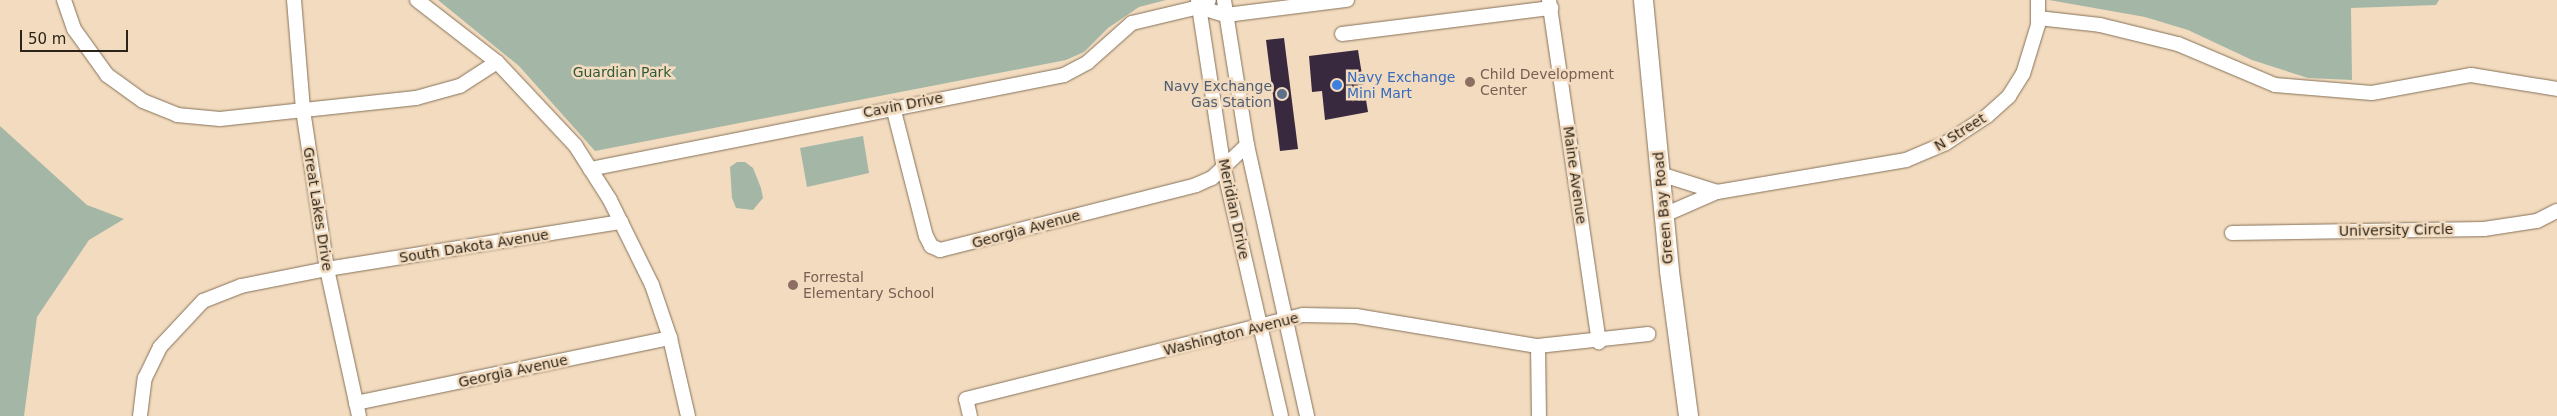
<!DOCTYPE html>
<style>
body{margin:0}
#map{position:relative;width:2557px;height:416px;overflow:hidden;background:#f2dbbf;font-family:"DejaVu Sans",sans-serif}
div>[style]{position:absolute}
.green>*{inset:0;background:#a4b7a6}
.building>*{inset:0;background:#38293f}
.roads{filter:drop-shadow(0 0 1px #867259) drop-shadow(0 0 1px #867259)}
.street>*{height:14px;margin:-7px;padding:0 7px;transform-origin:7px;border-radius:7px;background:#fff}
.secondary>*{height:19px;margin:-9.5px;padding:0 9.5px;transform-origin:9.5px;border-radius:9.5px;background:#fff}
.dots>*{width:14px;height:14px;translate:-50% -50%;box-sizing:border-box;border:2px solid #f2dbbf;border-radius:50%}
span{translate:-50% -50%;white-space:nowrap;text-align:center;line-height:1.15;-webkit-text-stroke:5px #f2dbbf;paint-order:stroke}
.park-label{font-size:14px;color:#2f5937}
.education-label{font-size:14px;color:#785e54}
.left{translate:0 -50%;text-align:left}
.shop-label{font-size:14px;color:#366cbe}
.service-label{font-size:14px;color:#4e5e75}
.right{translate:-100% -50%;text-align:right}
.street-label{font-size:14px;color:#2c2419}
.scale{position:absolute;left:20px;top:30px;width:108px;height:22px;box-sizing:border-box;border:2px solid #2c2419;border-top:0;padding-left:6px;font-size:15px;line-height:18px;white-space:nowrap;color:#2c2419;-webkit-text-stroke:4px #f2dbbf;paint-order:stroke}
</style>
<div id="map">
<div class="green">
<i style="clip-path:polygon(438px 0,1166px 0,1139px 7px,1108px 28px,1084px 52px,1066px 60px,595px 151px,519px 66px)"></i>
<i style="clip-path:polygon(2049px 0,2439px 0,2436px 5px,2351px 8px,2352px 80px,2308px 78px,2252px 60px,2188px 30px,2145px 17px)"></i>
<i style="clip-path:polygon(0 126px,87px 205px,124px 219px,89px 240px,37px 317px,24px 416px,0 416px)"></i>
<i style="clip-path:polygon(863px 136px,869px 173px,807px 187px,800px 148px)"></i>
<i style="clip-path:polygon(737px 162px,745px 162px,753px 168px,761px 188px,763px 198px,753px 210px,736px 208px,732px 198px,730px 167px)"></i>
</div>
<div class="building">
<i style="clip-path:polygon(1284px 38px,1298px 149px,1280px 151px,1266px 40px)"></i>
<i style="clip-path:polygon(1358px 50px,1368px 112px,1325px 120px,1322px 91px,1312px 92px,1309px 56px)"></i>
</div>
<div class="roads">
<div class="street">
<i style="left:64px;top:0;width:31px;rotate:71deg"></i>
<i style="left:74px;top:29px;width:57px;rotate:54.3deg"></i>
<i style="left:107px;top:75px;width:44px;rotate:35.8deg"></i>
<i style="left:143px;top:101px;width:37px;rotate:22deg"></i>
<i style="left:177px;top:115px;width:43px;rotate:5.3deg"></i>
<i style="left:220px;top:119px;width:197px;rotate:-6.1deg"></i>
<i style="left:416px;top:98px;width:46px;rotate:-15.3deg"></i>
<i style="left:460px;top:86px;width:44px;rotate:-33deg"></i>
<i style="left:294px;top:0;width:110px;rotate:85.3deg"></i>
<i style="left:303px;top:110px;width:161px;rotate:81.4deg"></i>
<i style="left:327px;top:269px;width:150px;rotate:77.7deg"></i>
<i style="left:417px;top:0;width:101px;rotate:37.8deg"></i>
<i style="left:497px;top:62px;width:114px;rotate:46.8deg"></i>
<i style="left:575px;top:145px;width:65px;rotate:57.5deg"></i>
<i style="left:610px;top:200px;width:95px;rotate:63.7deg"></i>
<i style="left:652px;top:285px;width:56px;rotate:71.2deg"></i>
<i style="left:670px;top:338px;width:80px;rotate:77deg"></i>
<i style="left:1198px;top:0;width:171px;rotate:81.3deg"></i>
<i style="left:1224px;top:169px;width:253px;rotate:77deg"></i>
<i style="left:1224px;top:0;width:147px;rotate:81deg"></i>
<i style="left:1247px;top:145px;width:278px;rotate:77.5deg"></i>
<i style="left:1549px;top:0;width:346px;rotate:81.7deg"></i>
<i style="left:1199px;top:7px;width:28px;rotate:17deg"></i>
<i style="left:1226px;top:15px;width:122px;rotate:-7.1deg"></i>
<i style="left:2038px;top:18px;width:62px;rotate:6.4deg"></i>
<i style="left:2100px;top:25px;width:80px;rotate:13.7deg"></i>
<i style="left:2178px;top:44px;width:105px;rotate:22.9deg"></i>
<i style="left:2275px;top:85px;width:97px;rotate:4.7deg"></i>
<i style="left:2372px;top:93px;width:101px;rotate:-10.3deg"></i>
<i style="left:2471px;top:75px;width:87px;rotate:9.2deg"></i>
<i style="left:1342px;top:34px;width:211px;rotate:-7.1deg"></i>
<i style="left:893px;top:107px;width:133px;rotate:75.7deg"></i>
<i style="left:926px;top:236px;width:11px;rotate:63deg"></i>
<i style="left:931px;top:246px;width:10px;rotate:24deg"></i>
<i style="left:940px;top:250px;width:264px;rotate:-14.2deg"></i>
<i style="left:1196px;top:185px;width:17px;rotate:-24deg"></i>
<i style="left:1212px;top:178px;width:48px;rotate:-43.3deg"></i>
<i style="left:590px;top:169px;width:483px;rotate:-11.2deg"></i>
<i style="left:1064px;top:75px;width:27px;rotate:-28deg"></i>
<i style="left:1088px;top:62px;width:59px;rotate:-41.6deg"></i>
<i style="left:1132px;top:23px;width:69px;rotate:-13.4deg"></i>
<i style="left:1199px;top:7px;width:12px;rotate:-35deg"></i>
<i style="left:1660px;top:174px;width:60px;rotate:17.5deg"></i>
<i style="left:1664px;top:215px;width:58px;rotate:-23.5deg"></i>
<i style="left:1717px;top:192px;width:192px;rotate:-9.6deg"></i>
<i style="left:1906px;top:160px;width:43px;rotate:-23deg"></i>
<i style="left:1946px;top:143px;width:49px;rotate:-33.4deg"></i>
<i style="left:1987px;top:116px;width:30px;rotate:-42deg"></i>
<i style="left:2009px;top:96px;width:26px;rotate:-58deg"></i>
<i style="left:2023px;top:74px;width:51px;rotate:-73deg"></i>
<i style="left:2038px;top:25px;width:25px;rotate:-90deg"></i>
<i style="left:2232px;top:233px;width:252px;rotate:-0.9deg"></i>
<i style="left:2484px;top:229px;width:54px;rotate:-8.6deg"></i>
<i style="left:2537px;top:221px;width:22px;rotate:-27deg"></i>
<i style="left:1538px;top:346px;width:70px;rotate:89.2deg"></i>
<i style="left:356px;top:403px;width:321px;rotate:-11.7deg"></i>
<i style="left:140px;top:416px;width:38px;rotate:-83deg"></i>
<i style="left:145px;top:378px;width:34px;rotate:-64deg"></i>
<i style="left:160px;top:347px;width:63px;rotate:-46.9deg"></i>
<i style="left:203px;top:301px;width:41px;rotate:-21.5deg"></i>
<i style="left:241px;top:286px;width:88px;rotate:-11.2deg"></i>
<i style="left:327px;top:269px;width:298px;rotate:-9.1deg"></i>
<i style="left:970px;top:416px;width:17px;rotate:-103deg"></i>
<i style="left:966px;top:399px;width:347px;rotate:-14deg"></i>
<i style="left:1303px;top:315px;width:53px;rotate:1.1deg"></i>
<i style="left:1356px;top:316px;width:184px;rotate:9.4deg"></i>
<i style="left:1538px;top:346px;width:111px;rotate:-6.2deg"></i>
</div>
<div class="secondary">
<i style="left:1643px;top:0;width:272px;rotate:84.5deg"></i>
<i style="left:1669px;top:271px;width:146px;rotate:82.5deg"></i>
</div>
</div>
<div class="dots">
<i style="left:1470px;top:82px;background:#8d6e63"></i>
<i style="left:1337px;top:85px;background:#3f7fe0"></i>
<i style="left:1282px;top:94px;background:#5c6f8a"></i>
<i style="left:793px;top:285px;background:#8d6e63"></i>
</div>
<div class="park-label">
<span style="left:622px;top:72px">Guardian Park</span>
</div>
<div class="education-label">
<span class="left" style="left:1480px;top:82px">Child Development<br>Center</span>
<span class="left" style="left:803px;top:285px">Forrestal<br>Elementary School</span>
</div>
<div class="shop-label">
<span class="left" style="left:1347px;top:85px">Navy Exchange<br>Mini Mart</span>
</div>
<div class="service-label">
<span class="right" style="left:1272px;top:94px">Navy Exchange<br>Gas Station</span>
</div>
<div class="street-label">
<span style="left:903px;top:105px;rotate:-11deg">Cavin Drive</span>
<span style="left:1960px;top:132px;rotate:-32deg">N Street</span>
<span style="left:1575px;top:175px;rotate:82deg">Maine Avenue</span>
<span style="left:1663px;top:208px;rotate:-95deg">Green Bay Road</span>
<span style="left:318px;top:209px;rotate:81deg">Great Lakes Drive</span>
<span style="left:1234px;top:209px;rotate:78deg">Meridian Drive</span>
<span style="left:1026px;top:229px;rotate:-15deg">Georgia Avenue</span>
<span style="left:2396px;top:230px;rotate:-1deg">University Circle</span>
<span style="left:474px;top:246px;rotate:-9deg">South Dakota Avenue</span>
<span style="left:1231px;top:334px;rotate:-14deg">Washington Avenue</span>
<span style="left:513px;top:371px;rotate:-12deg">Georgia Avenue</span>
</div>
<div class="scale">50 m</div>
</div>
